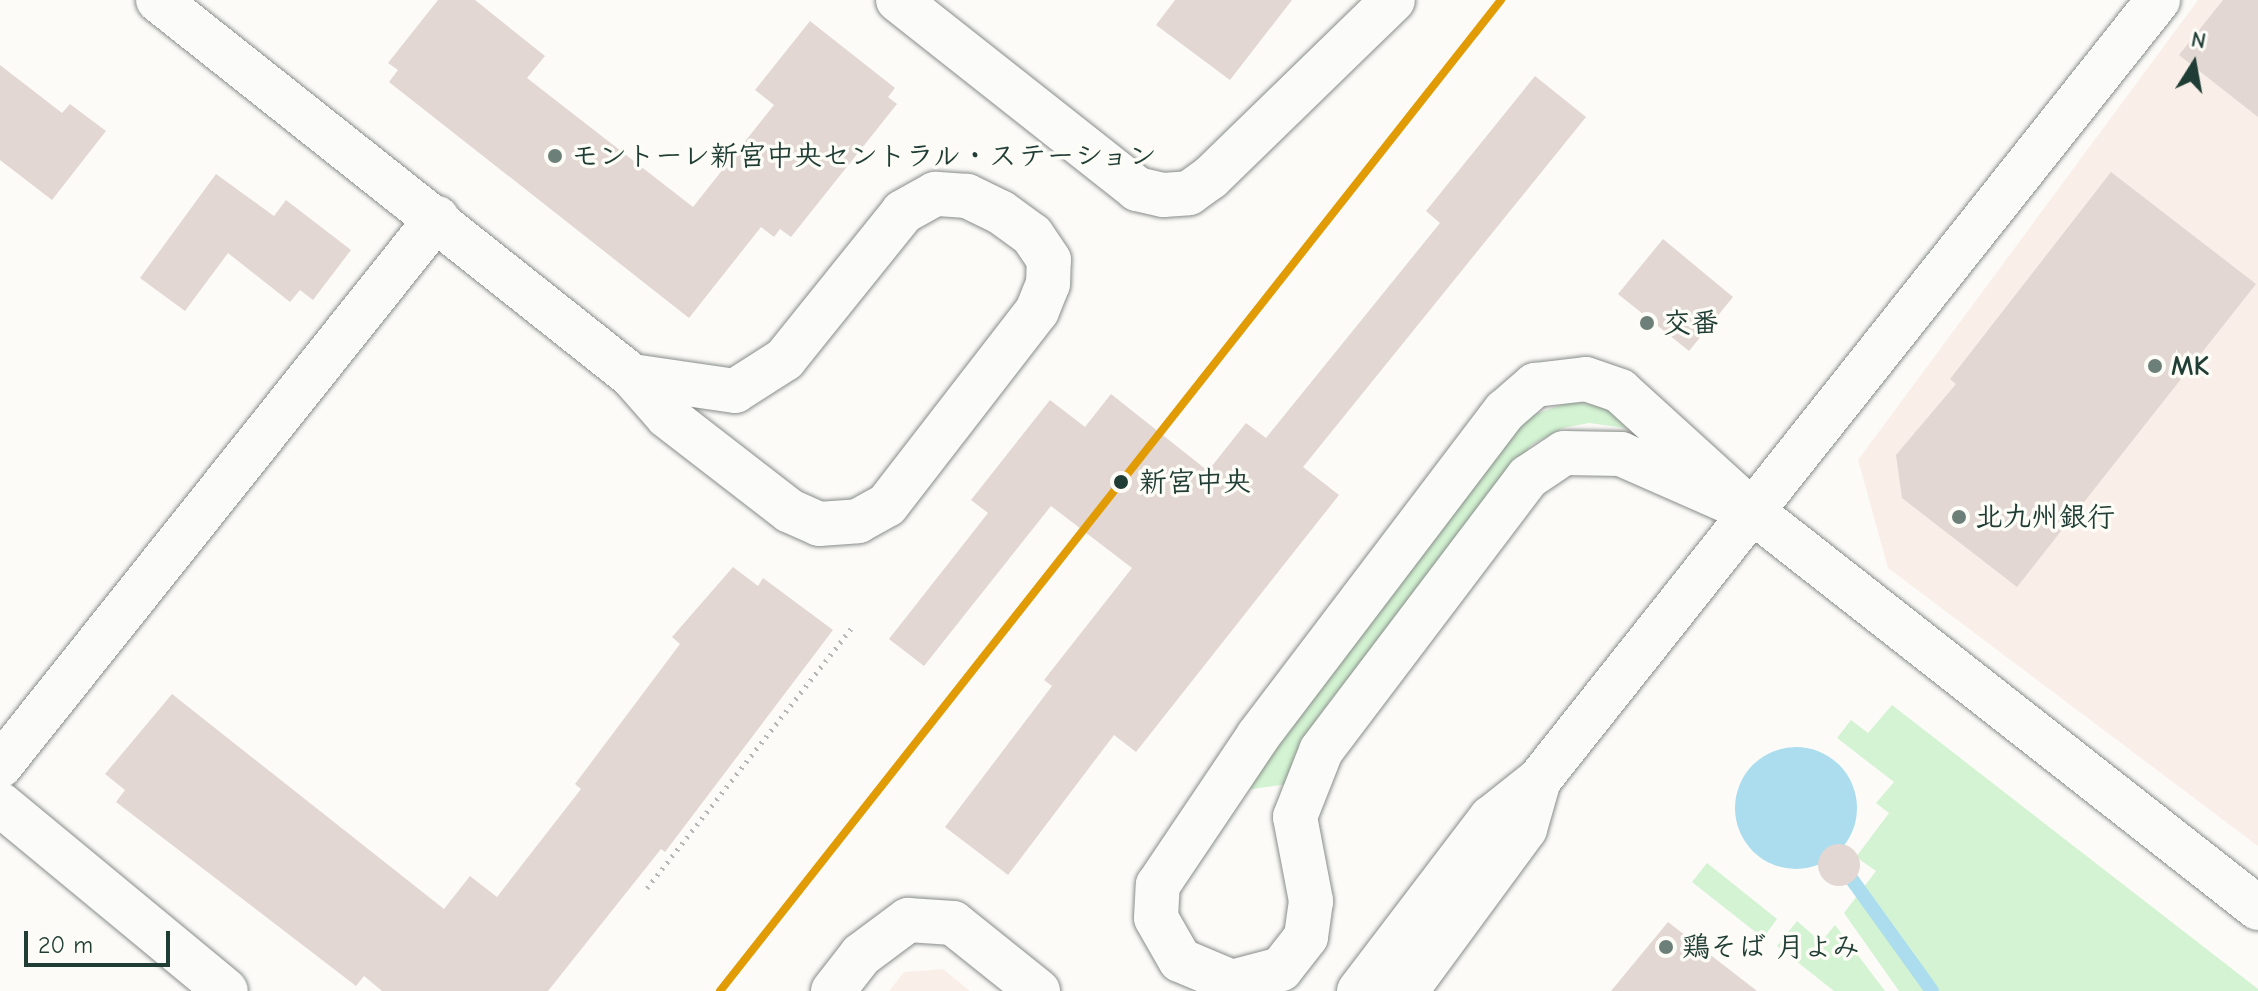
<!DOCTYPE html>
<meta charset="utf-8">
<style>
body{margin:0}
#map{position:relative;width:2258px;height:991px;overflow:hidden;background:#fcfbf8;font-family:"Comic Neue","Klee One",sans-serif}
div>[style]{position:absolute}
.built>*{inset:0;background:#f9efe8}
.green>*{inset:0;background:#d3f3d2}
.water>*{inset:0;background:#acddef}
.round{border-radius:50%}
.stream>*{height:14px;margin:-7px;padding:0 7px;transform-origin:7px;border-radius:7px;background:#acddef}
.building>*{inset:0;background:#e2d7d2}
.path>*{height:5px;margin-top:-2.5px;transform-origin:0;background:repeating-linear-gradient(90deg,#b5b8b6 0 2px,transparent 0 8px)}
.roads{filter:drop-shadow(0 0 2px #888d8a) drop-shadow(0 0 2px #888d8a)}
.minor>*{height:44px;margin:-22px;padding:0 22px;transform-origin:22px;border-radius:22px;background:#fbfbf9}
.rail-1>*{height:8px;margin:-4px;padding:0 4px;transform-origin:4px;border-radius:4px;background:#e19c05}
.dots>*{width:22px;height:22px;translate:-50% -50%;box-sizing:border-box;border:4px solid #fdfcf7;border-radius:50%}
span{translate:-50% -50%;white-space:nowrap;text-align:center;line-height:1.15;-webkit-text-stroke:7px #fdfcf7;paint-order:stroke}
.poi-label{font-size:28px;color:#1f3d34;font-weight:700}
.left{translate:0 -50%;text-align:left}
.stop-label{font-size:28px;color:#1f3d34;font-weight:700}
.north{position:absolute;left:2154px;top:24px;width:80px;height:80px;-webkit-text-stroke:6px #fdfcf7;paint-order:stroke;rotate:11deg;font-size:22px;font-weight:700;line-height:32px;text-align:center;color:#1f3d34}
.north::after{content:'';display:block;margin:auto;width:28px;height:36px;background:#1f3d34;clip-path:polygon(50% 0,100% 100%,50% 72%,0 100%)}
.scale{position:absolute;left:24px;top:931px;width:146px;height:36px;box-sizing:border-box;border:4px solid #1f3d34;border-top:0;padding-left:10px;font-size:24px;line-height:28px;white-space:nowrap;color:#1f3d34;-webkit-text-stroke:6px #fdfcf7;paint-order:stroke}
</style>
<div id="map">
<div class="built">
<i style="clip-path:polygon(2198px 0,2258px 0,2258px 846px,1888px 568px,1858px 460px)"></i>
<i style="clip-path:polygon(943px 969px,970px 991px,889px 991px,904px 972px)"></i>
</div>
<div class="green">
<i style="clip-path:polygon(1573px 401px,1607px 408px,1626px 428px,1589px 423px,1563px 428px,1531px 445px,1320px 714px,1295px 754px,1288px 784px,1237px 791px,1527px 417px)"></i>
<i style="clip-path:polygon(1892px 705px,2258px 989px,2258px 991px,1899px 991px,1844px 913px,1876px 871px,1856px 857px,1889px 813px,1876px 803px,1894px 782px,1837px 738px,1851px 720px,1868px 733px)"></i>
<i style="clip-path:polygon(1707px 863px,1777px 919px,1763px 938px,1692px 882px)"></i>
<i style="clip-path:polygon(1797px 921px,1821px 942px,1835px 925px,1885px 991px,1834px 991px,1777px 946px)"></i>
</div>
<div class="water">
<i class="round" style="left:1735px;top:747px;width:122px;height:122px"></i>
</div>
<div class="stream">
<i style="left:1825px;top:842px;width:183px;rotate:54.3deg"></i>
</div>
<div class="building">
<i style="clip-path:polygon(438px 0,475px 0,545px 56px,527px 78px,693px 207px,774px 105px,755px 90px,810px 21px,895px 88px,888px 97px,897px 104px,791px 237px,780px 229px,774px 237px,761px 227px,689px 318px,389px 82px,398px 70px,388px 63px)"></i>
<i style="clip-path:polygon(1175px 0,1292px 0,1230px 80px,1156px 25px)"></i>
<i style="clip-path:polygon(2223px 0,2258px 0,2258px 117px,2179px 55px)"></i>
<i style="clip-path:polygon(0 65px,62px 113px,70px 104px,106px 131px,52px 200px,0 160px)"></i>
<i style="clip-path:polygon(1535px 76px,1586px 117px,1303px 467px,1339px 495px,1136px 752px,1114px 735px,1008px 875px,945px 827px,1052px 686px,1044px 680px,1132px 568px,1051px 506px,924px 666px,889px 639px,988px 513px,971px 500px,1050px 400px,1085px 427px,1111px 394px,1208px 471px,1246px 423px,1266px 438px,1440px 223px,1426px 211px)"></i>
<i style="clip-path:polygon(2111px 172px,2256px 284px,2017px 587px,1902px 498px,1896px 455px,1956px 384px,1950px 379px)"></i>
<i style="clip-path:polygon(216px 174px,274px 216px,286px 200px,351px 250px,313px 300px,300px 290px,290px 302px,228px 253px,185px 311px,140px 278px)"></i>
<i style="clip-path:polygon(1663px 239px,1733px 297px,1689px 351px,1618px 294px)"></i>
<i style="clip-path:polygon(733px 567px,758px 586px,763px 578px,833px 630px,665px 852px,661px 849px,548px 991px,382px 991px,364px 976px,356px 986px,116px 802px,125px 790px,105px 774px,172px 694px,444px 909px,470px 876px,497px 897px,581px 789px,575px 784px,680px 644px,672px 637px)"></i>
<i class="round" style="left:1818px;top:844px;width:42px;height:42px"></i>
<i style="clip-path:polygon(1668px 922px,1757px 991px,1611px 991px)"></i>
</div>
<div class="path">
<i style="left:647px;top:888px;width:330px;rotate:-51.8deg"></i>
</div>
<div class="roads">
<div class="minor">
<i style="left:158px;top:0;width:605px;rotate:38.42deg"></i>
<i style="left:632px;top:376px;width:53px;rotate:48.8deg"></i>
<i style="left:667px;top:416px;width:155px;rotate:37.7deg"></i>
<i style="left:790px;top:511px;width:32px;rotate:24deg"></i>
<i style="left:819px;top:524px;width:39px;rotate:-4deg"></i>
<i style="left:858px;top:521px;width:33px;rotate:-29deg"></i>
<i style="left:887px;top:505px;width:245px;rotate:-52.3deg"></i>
<i style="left:1037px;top:311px;width:29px;rotate:-68deg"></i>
<i style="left:1048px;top:284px;width:24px;rotate:-88deg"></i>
<i style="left:1049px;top:260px;width:30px;rotate:-124deg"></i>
<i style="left:1032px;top:235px;width:39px;rotate:-144deg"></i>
<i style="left:1000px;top:212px;width:37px;rotate:-154deg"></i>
<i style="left:967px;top:196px;width:32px;rotate:-176deg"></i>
<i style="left:935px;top:194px;width:37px;rotate:151deg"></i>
<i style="left:903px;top:212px;width:189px;rotate:128.8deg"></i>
<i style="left:785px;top:359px;width:59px;rotate:147.4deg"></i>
<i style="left:735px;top:391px;width:104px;rotate:-171.7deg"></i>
<i style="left:898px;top:0;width:305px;rotate:38.3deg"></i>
<i style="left:1137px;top:189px;width:27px;rotate:13deg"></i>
<i style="left:1163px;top:195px;width:26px;rotate:-4deg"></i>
<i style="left:1189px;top:193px;width:26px;rotate:-36deg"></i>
<i style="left:1210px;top:178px;width:255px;rotate:-44.2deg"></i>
<i style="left:1753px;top:512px;width:144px;rotate:-156.3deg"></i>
<i style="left:1621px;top:454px;width:57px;rotate:-179deg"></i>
<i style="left:1564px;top:453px;width:43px;rotate:146.3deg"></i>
<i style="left:1528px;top:477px;width:343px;rotate:127.1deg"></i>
<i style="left:1321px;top:751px;width:71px;rotate:111.5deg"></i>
<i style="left:1295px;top:817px;width:86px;rotate:79.2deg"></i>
<i style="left:1311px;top:901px;width:36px;rotate:98deg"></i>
<i style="left:1306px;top:937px;width:41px;rotate:128deg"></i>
<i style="left:1281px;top:969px;width:51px;rotate:165.1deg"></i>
<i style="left:1232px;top:982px;width:56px;rotate:-157.1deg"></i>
<i style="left:1180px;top:960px;width:48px;rotate:-119.7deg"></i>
<i style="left:1156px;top:918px;width:33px;rotate:-87deg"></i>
<i style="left:1158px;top:885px;width:179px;rotate:-56.1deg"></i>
<i style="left:1258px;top:736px;width:408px;rotate:-52.8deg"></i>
<i style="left:1505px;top:411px;width:40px;rotate:-41deg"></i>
<i style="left:1535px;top:385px;width:51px;rotate:-6.7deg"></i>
<i style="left:1586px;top:379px;width:36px;rotate:19deg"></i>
<i style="left:1620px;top:391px;width:180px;rotate:42.3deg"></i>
<i style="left:1753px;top:512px;width:642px;rotate:38.1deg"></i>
<i style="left:0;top:766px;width:701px;rotate:-51.43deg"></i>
<i style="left:0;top:804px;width:293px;rotate:39.6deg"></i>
<i style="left:833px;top:991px;width:46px;rotate:-52.1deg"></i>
<i style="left:861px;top:955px;width:59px;rotate:-36.7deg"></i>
<i style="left:908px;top:920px;width:45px;rotate:3.8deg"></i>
<i style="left:953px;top:923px;width:109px;rotate:38.7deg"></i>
<i style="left:1359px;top:991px;width:218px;rotate:-52.7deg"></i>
<i style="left:1491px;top:818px;width:61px;rotate:-38.4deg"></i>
<i style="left:1539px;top:780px;width:996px;rotate:-51.56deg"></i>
<i style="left:1406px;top:991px;width:201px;rotate:-53.7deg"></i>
<i style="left:1525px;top:829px;width:51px;rotate:-74.1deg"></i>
</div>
</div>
<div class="rail-1">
<i style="left:720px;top:991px;width:1262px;rotate:-51.76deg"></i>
</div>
<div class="dots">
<i style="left:555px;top:156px;background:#6c8079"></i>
<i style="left:1647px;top:323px;background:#6c8079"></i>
<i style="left:2155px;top:366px;background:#6c8079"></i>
<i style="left:1121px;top:482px;background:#1f3d34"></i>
<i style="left:1959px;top:517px;background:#6c8079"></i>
<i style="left:1666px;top:947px;background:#6c8079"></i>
</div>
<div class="poi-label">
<span class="left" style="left:571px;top:156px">モントーレ新宮中央セントラル・ステーション</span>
<span class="left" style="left:1663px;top:323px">交番</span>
<span class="left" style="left:2171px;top:366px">MK</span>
<span class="left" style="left:1975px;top:517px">北九州銀行</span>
<span class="left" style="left:1682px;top:947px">鶏そば 月よみ</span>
</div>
<div class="stop-label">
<span class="left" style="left:1139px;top:482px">新宮中央</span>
</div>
<div class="north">N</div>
<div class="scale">20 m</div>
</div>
